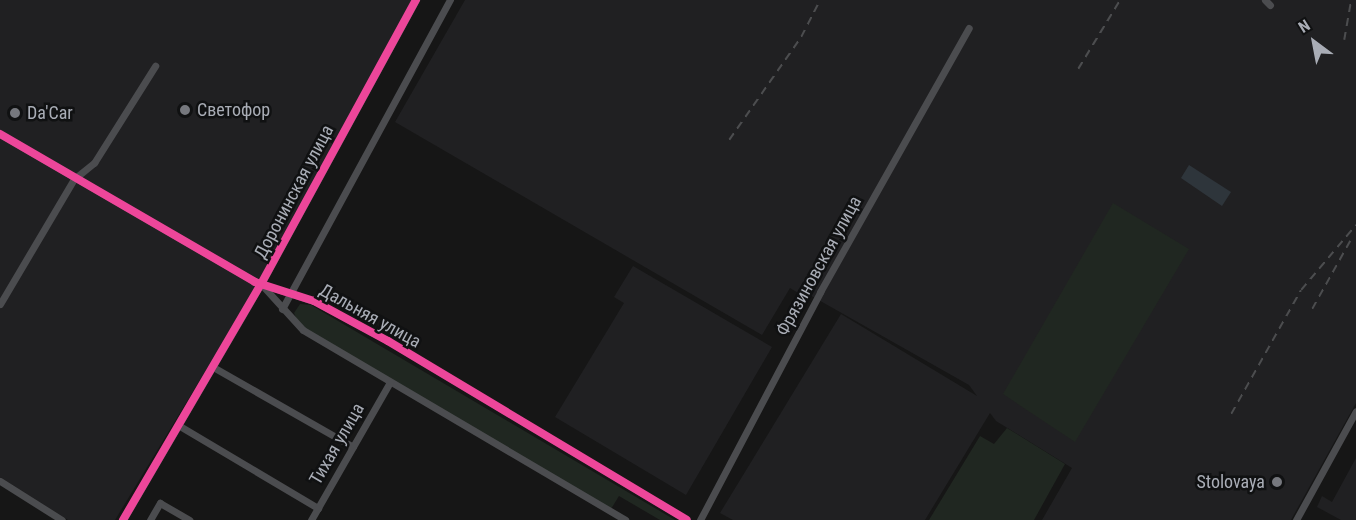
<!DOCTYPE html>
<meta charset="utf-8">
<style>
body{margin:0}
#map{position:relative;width:1356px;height:520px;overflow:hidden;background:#161616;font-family:"Roboto Condensed",sans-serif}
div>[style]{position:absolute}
.built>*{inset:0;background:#202022}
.green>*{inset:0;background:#202721}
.water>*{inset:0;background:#2e353b}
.minor>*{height:7px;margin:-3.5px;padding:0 3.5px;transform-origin:3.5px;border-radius:3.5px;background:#4b4c4f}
.rail>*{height:1.5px;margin-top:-0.75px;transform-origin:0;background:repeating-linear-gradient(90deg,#4c4d4f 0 8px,transparent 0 14px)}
.cycleway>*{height:8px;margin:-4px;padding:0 4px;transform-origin:4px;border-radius:4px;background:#ed469a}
.dots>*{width:16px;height:16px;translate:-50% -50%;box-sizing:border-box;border:3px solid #101112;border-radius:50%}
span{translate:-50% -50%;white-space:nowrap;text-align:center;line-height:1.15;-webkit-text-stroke:5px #101112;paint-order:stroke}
.poi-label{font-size:18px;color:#a9adb6}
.left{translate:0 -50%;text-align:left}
.right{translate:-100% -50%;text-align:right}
.street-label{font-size:18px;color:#a9adb6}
.north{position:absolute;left:1284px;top:12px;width:60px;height:60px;-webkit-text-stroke:4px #101112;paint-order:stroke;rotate:328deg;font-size:16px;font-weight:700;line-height:24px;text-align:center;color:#a9adb6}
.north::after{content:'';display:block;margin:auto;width:21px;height:27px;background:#a9adb6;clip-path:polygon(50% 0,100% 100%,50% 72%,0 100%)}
</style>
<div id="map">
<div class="built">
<i style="clip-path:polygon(0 0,412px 0,249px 299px,115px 520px,68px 520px,0 477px)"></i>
<i style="clip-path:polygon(465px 0,1356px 0,1356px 403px,1291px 520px,1042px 520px,1072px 468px,996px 421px,990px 413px,925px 520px,733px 520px,720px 513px,841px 314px,977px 396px,969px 385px,808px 294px,805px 297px,790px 288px,762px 335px,395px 122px)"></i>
<i style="clip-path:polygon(633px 266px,772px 347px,686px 495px,555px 417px,624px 303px,614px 297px)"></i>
<i style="clip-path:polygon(1356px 458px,1356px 520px,1341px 520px,1317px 507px,1322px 496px,1332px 502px)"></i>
</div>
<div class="green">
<i style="clip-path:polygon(1113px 203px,1189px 249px,1075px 442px,1003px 394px)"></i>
<i style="clip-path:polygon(300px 304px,311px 305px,675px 520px,660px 520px,619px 496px,611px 509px,299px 325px,294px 313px)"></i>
<i style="clip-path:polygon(1007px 428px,1065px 464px,1034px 520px,929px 520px,980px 436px,994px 444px)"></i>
</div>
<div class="water">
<i style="clip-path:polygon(1189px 165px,1231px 192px,1222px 206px,1181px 178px)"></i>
</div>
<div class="minor">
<i style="left:1265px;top:0;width:7px;rotate:45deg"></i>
<i style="left:0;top:134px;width:295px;rotate:30.1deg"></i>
<i style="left:255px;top:282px;width:62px;rotate:17.9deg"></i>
<i style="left:314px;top:301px;width:84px;rotate:28.4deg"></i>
<i style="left:388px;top:341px;width:348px;rotate:30.9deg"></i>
<i style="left:261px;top:284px;width:62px;rotate:47.6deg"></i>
<i style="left:303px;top:330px;width:374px;rotate:30.5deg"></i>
<i style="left:0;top:304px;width:145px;rotate:-59.4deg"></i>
<i style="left:74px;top:179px;width:26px;rotate:-39deg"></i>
<i style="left:94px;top:163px;width:115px;rotate:-57.8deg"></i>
<i style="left:282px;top:309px;width:352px;rotate:-61.5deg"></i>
<i style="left:213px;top:367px;width:161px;rotate:29.7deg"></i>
<i style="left:178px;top:425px;width:163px;rotate:30.7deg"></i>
<i style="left:0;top:481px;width:73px;rotate:32.2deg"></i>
<i style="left:123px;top:520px;width:273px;rotate:-59.7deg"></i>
<i style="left:261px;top:284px;width:324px;rotate:-61.4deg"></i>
<i style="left:150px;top:520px;width:20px;rotate:-60deg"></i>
<i style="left:160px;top:503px;width:34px;rotate:30deg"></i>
<i style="left:311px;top:520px;width:159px;rotate:-60.2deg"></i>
<i style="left:700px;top:520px;width:258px;rotate:-62.2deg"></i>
<i style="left:820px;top:292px;width:303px;rotate:-60.6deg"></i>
<i style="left:1296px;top:520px;width:124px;rotate:-61.2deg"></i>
</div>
<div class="rail">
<i style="left:1344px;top:40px;width:41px;rotate:-80.1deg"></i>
<i style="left:1078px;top:69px;width:81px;rotate:-58.7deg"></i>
<i style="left:729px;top:140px;width:126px;rotate:-55deg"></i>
<i style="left:801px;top:37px;width:42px;rotate:-62.8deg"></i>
<i style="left:1312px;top:309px;width:78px;rotate:-60.8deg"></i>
<i style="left:1231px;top:414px;width:142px;rotate:-60.6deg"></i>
<i style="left:1301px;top:290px;width:85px;rotate:-49.8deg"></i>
</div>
<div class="cycleway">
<i style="left:0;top:134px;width:295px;rotate:30.1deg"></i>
<i style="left:255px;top:282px;width:62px;rotate:17.9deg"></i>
<i style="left:314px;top:301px;width:84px;rotate:28.4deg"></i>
<i style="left:388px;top:341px;width:348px;rotate:30.9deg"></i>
<i style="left:123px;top:520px;width:273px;rotate:-59.7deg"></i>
<i style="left:261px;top:284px;width:324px;rotate:-61.4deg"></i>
</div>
<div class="dots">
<i style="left:185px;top:110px;background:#76787e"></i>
<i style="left:15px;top:113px;background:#76787e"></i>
<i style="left:1277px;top:482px;background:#76787e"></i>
</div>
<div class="poi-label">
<span class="left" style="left:197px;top:110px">Светофор</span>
<span class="left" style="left:27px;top:113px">Da'Car</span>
<span class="right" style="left:1265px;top:482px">Stolovaya</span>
</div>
<div class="street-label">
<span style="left:294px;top:192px;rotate:-62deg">Доронинская улица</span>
<span style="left:819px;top:266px;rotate:-61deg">Фрязиновская улица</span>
<span style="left:370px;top:316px;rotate:29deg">Дальняя улица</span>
<span style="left:337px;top:444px;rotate:-60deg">Тихая улица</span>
</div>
<div class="north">N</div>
</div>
